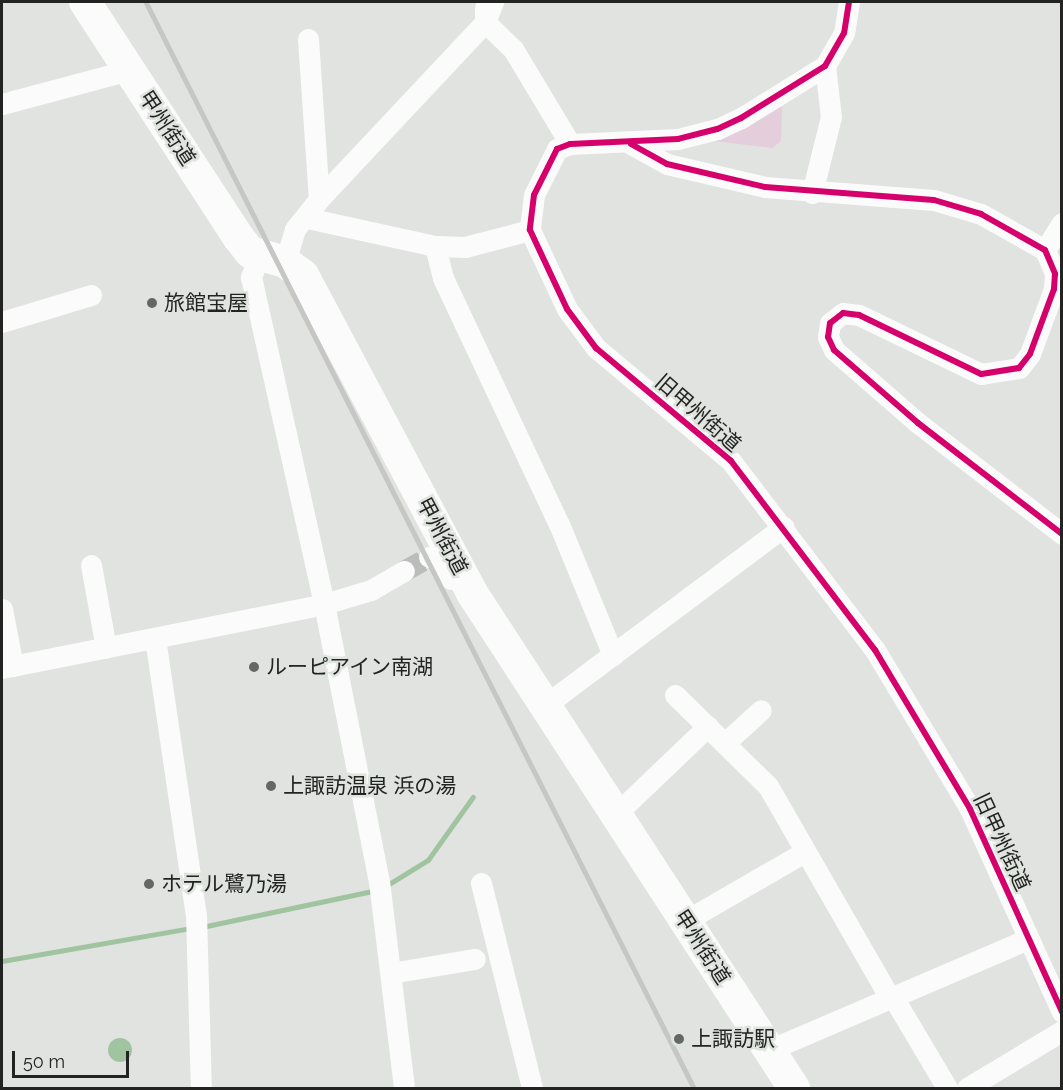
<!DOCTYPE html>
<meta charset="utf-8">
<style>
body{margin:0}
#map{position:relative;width:1063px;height:1090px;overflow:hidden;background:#e0e3e0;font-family:Raleway,"Noto Sans JP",sans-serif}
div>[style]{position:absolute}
.green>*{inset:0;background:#e4cedc}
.water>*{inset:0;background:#a1c4a0}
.round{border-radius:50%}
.stream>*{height:4.5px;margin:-2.25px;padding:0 2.25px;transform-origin:2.25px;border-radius:2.25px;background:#a1c4a0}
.minor-tunnel>*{height:21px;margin-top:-10.5px;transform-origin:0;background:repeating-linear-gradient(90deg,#babdba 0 21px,transparent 0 31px)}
.minor>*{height:21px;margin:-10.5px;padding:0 10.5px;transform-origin:10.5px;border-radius:10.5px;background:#fafbfa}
.highway>*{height:32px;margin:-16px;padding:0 16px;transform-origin:16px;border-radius:16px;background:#fafbfa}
.rail>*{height:4.5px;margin:-2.25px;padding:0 2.25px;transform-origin:2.25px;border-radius:2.25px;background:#c6c6c5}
.cycleway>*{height:6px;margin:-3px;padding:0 3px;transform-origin:3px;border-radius:3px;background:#d6006c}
.dots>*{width:16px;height:16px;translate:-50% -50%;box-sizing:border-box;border:3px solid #dfe4df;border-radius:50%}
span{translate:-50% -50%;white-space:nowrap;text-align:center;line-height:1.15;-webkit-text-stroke:5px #dfe4df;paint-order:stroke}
.street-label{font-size:21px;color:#232422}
.poi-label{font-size:21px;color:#232422}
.left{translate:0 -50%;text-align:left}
.frame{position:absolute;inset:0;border:3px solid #232422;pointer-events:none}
.scale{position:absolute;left:12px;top:1051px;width:117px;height:27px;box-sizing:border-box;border:3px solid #232422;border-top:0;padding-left:8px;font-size:18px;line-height:21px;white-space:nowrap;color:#232422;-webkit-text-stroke:4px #dfe4df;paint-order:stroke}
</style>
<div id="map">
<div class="green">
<i style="clip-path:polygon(778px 103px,782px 108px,781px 141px,772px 148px,713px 141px,715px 135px)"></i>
</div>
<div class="water">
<i class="round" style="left:108px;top:1038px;width:24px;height:24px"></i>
</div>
<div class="stream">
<i style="left:386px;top:886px;width:49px;rotate:-31.8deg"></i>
<i style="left:428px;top:860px;width:77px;rotate:-54.5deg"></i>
<i style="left:202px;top:927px;width:175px;rotate:-11.9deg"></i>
<i style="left:2px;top:961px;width:192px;rotate:-9.9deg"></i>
</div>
<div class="minor-tunnel">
<i style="left:404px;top:571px;width:29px;rotate:-29deg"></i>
</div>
<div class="minor">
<i style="left:849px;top:2px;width:31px;rotate:99deg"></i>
<i style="left:844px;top:33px;width:38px;rotate:120deg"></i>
<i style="left:825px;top:66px;width:99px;rotate:148.2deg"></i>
<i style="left:741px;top:118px;width:26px;rotate:155deg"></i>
<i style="left:717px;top:129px;width:40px;rotate:165.6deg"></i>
<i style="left:678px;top:139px;width:108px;rotate:177.3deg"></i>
<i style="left:570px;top:144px;width:14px;rotate:159deg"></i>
<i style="left:557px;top:149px;width:51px;rotate:116.6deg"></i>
<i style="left:534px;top:195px;width:35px;rotate:97deg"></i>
<i style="left:530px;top:230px;width:87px;rotate:64.9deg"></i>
<i style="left:567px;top:309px;width:49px;rotate:53.4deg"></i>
<i style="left:596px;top:348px;width:176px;rotate:39.9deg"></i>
<i style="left:731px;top:461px;width:238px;rotate:52.7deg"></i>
<i style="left:875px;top:650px;width:185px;rotate:59.1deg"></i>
<i style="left:970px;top:809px;width:223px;rotate:65.6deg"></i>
<i style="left:485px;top:8px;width:14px;rotate:90deg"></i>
<i style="left:485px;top:22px;width:39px;rotate:44deg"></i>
<i style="left:513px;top:49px;width:111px;rotate:59deg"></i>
<i style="left:308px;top:39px;width:160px;rotate:86.1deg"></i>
<i style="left:2px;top:104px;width:131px;rotate:-15deg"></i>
<i style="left:631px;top:144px;width:41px;rotate:29.1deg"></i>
<i style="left:667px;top:164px;width:101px;rotate:13.2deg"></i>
<i style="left:765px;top:187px;width:169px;rotate:4.4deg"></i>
<i style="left:934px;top:200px;width:49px;rotate:16.6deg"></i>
<i style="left:981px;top:214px;width:73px;rotate:29.4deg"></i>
<i style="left:1045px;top:250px;width:26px;rotate:67deg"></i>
<i style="left:1055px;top:274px;width:15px;rotate:94deg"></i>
<i style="left:1054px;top:289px;width:69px;rotate:110.3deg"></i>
<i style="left:1030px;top:354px;width:18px;rotate:128deg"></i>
<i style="left:1019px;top:368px;width:38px;rotate:171deg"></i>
<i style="left:981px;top:374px;width:136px;rotate:-154.2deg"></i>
<i style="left:859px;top:315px;width:16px;rotate:-173deg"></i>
<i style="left:843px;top:313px;width:16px;rotate:142deg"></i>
<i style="left:830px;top:323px;width:14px;rotate:98deg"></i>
<i style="left:828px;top:337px;width:14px;rotate:65deg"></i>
<i style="left:834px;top:350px;width:111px;rotate:41deg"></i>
<i style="left:918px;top:423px;width:182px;rotate:37.6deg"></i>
<i style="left:812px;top:193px;width:78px;rotate:-76deg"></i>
<i style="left:831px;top:117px;width:51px;rotate:-96.7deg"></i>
<i style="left:307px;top:218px;width:131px;rotate:12.3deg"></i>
<i style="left:435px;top:246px;width:30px;rotate:2deg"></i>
<i style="left:465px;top:247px;width:67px;rotate:-14.7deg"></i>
<i style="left:435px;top:246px;width:33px;rotate:76deg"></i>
<i style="left:443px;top:278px;width:272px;rotate:64.8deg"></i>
<i style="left:559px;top:524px;width:142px;rotate:67.6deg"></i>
<i style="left:1045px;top:250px;width:32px;rotate:-58deg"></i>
<i style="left:259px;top:257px;width:22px;rotate:112deg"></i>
<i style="left:251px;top:277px;width:335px;rotate:77.4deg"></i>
<i style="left:324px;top:604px;width:282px;rotate:78.8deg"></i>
<i style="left:379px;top:881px;width:209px;rotate:83.1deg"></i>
<i style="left:285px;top:262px;width:34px;rotate:-73deg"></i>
<i style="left:295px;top:229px;width:38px;rotate:-51deg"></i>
<i style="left:319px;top:199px;width:243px;rotate:-46.8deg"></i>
<i style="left:485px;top:22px;width:22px;rotate:-68deg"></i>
<i style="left:2px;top:322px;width:93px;rotate:-16.9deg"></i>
<i style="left:429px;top:557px;width:13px;rotate:18deg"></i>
<i style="left:441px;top:561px;width:20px;rotate:63deg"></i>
<i style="left:91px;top:565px;width:84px;rotate:79.8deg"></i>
<i style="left:2px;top:609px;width:58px;rotate:79.1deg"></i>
<i style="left:155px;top:638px;width:279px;rotate:81.6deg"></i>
<i style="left:196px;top:914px;width:174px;rotate:88.4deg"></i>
<i style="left:2px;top:668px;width:328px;rotate:-11.2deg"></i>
<i style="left:324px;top:604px;width:49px;rotate:-16.6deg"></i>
<i style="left:371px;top:590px;width:38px;rotate:-30deg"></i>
<i style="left:675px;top:695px;width:130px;rotate:44.4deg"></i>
<i style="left:768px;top:786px;width:245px;rotate:60.1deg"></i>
<i style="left:544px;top:706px;width:299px;rotate:-36.8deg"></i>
<i style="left:726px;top:742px;width:47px;rotate:-42.4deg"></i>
<i style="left:616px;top:814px;width:127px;rotate:-43.7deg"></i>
<i style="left:481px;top:883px;width:211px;rotate:76deg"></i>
<i style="left:685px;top:921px;width:136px;rotate:-30deg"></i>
<i style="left:391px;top:973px;width:85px;rotate:-9.5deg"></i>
<i style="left:893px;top:997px;width:106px;rotate:59.3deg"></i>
<i style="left:769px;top:1050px;width:282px;rotate:-23.2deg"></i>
<i style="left:967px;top:1088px;width:111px;rotate:-31deg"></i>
</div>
<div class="highway">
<i style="left:85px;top:2px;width:282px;rotate:56.9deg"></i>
<i style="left:239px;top:238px;width:18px;rotate:52deg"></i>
<i style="left:250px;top:252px;width:36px;rotate:16deg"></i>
<i style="left:285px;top:262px;width:22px;rotate:36deg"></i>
<i style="left:303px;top:275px;width:360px;rotate:62deg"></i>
<i style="left:472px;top:593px;width:591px;rotate:56.96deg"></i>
</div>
<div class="rail">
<i style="left:146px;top:2px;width:1216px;rotate:63.22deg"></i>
</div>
<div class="cycleway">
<i style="left:849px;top:2px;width:31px;rotate:99deg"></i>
<i style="left:844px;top:33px;width:38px;rotate:120deg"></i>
<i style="left:825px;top:66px;width:99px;rotate:148.2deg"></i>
<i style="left:741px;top:118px;width:26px;rotate:155deg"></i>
<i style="left:717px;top:129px;width:40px;rotate:165.6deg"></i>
<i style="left:678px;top:139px;width:108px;rotate:177.3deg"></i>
<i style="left:570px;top:144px;width:14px;rotate:159deg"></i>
<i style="left:557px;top:149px;width:51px;rotate:116.6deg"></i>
<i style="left:534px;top:195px;width:35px;rotate:97deg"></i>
<i style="left:530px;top:230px;width:87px;rotate:64.9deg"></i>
<i style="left:567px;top:309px;width:49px;rotate:53.4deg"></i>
<i style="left:596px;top:348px;width:176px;rotate:39.9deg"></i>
<i style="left:731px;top:461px;width:238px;rotate:52.7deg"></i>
<i style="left:875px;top:650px;width:185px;rotate:59.1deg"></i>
<i style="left:970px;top:809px;width:223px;rotate:65.6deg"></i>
<i style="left:631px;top:144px;width:41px;rotate:29.1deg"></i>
<i style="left:667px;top:164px;width:101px;rotate:13.2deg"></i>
<i style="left:765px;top:187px;width:169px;rotate:4.4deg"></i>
<i style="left:934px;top:200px;width:49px;rotate:16.6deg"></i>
<i style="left:981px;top:214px;width:73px;rotate:29.4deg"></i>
<i style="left:1045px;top:250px;width:26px;rotate:67deg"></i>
<i style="left:1055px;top:274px;width:15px;rotate:94deg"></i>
<i style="left:1054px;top:289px;width:69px;rotate:110.3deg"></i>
<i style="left:1030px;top:354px;width:18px;rotate:128deg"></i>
<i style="left:1019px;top:368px;width:38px;rotate:171deg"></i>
<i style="left:981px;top:374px;width:136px;rotate:-154.2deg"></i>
<i style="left:859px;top:315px;width:16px;rotate:-173deg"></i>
<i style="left:843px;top:313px;width:16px;rotate:142deg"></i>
<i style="left:830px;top:323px;width:14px;rotate:98deg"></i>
<i style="left:828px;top:337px;width:14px;rotate:65deg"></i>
<i style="left:834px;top:350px;width:111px;rotate:41deg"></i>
<i style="left:918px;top:423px;width:182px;rotate:37.6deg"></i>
</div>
<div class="dots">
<i style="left:152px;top:303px;background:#656764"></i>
<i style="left:254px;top:667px;background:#656764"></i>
<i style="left:271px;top:786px;background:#656764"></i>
<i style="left:149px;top:884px;background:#656764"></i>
<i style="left:679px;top:1039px;background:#656764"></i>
</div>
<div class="street-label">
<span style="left:167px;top:128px;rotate:57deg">甲州街道</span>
<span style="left:698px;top:413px;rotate:41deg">旧甲州街道</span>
<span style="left:442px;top:536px;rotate:62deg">甲州街道</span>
<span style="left:1002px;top:842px;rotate:65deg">旧甲州街道</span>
<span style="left:702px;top:947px;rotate:57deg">甲州街道</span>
</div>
<div class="poi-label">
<span class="left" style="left:164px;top:303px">旅館宝屋</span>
<span class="left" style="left:266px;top:667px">ルーピアイン南湖</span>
<span class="left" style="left:283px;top:786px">上諏訪温泉 浜の湯</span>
<span class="left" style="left:161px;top:884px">ホテル鷺乃湯</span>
<span class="left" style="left:691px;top:1039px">上諏訪駅</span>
</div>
<div class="frame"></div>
<div class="scale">50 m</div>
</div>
